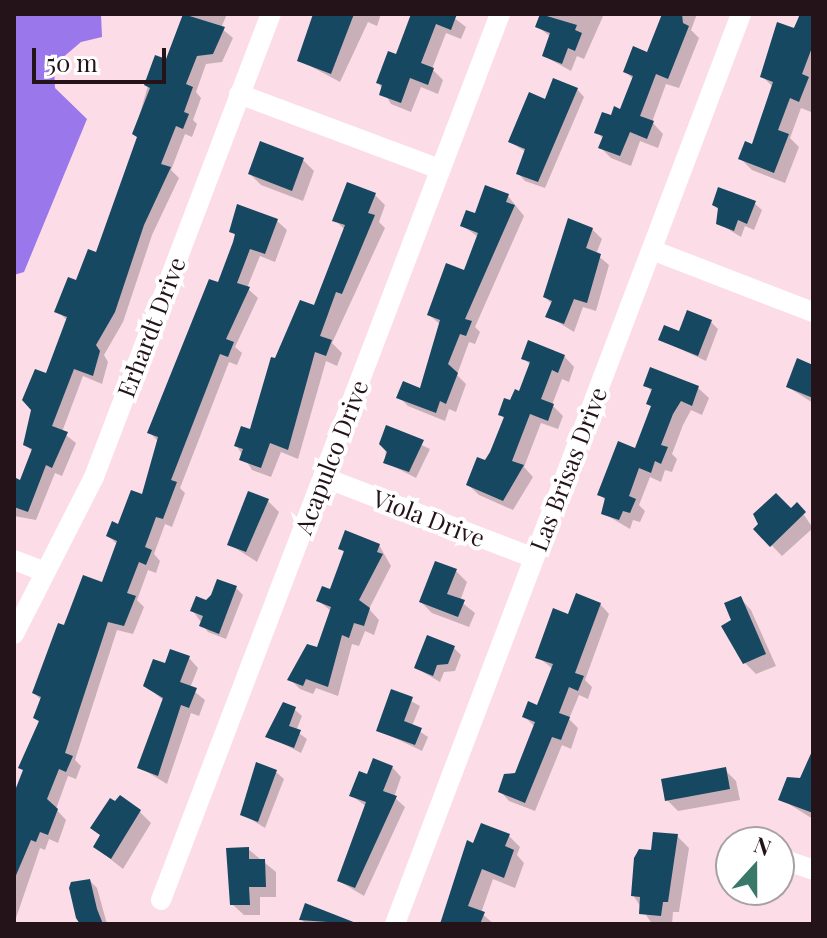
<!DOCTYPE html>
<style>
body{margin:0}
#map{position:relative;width:827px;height:938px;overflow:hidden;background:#fcdce7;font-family:"Playfair Display",serif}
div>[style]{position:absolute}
.water>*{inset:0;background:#9a78ec}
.shadow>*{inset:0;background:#0003}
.building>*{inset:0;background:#174861}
.minor>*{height:20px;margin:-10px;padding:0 10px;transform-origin:10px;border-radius:10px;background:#fff}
span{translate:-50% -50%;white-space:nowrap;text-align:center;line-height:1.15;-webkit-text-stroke:8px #fff;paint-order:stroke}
.street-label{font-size:24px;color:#25131a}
.frame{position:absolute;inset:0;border:16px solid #25131a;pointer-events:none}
.north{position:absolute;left:715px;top:826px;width:80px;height:80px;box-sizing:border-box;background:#fff;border:2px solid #a8a1a3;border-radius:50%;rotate:21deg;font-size:22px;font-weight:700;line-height:32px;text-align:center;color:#25131a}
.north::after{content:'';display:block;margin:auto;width:28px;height:36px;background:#387969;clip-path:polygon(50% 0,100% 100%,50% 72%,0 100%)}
.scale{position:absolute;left:32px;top:48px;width:134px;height:36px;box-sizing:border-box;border:4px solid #25131a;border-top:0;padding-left:10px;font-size:24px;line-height:28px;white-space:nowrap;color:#25131a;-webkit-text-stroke:6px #fff;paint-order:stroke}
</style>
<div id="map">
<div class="water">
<i style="clip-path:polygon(101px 14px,102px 37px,81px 42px,54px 65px,55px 88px,87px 119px,24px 272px,14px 275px,14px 15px)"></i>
</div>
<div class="shadow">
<i style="clip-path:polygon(184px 14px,227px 14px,221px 28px,233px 38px,222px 62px,206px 64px,196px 92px,201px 98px,193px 120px,197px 124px,192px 137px,185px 134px,171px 170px,179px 178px,152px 235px,123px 322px,104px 355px,108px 362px,102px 384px,83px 376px,62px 432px,76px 443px,62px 476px,55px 473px,36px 520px,14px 516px,14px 480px,21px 482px,33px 452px,25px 445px,68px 321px,57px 311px,97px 255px,138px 138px,134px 134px,156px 58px,167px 62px)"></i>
<i style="clip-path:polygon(326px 14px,381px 14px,377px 26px,368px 22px,340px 82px,299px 60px)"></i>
<i style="clip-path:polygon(413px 14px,449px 14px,466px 27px,461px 39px,446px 33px,432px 69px,443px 80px,438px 94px,421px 87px,411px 112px,391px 104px,378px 82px,397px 56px)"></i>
<i style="clip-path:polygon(543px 14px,604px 14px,584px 59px,577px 56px,571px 71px,544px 56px,551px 37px,538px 27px)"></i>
<i style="clip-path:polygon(664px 14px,697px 14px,691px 30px,699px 38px,679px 88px,666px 84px,652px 122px,663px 134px,658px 148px,640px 141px,631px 166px,611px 158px,601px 148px,604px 140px,597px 132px,622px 111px,634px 80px,626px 72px,648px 54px)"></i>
<i style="clip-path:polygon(802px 14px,813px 14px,813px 106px,811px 112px,801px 108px,790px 138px,799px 147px,785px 183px,752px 170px,741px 159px,753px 146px,774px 88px,763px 77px)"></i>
<i style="clip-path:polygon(577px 89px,584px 97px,545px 188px,525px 181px,518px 173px,526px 152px,510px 142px,546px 101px)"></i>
<i style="clip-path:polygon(303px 160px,314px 171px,303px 201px,261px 185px,250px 174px)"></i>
<i style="clip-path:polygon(375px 195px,385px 205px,379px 222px,385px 228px,332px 343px,342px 353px,337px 366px,326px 361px,298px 459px,281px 452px,271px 477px,252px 470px,236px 445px,252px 432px,276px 361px,315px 307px,345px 230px,335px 220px)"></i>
<i style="clip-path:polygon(508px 196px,524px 216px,475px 327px,480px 332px,475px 344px,469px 342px,457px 375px,466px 384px,456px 412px,449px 409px,445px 421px,408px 406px,399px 397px,422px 390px,441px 325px,429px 315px,465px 272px,478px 237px,462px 225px)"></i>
<i style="clip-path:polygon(754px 203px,762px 210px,754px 230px,745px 226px,741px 237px,718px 223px,720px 211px,714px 205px)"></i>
<i style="clip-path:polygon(238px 206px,277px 221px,287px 230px,275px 262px,260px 256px,247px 288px,258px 298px,235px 347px,242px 353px,237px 365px,229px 362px,180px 488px,185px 493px,172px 527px,165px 524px,154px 554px,160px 561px,156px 573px,148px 570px,137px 600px,144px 607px,133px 634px,117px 630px,75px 760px,81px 766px,76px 779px,68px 776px,56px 809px,66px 820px,58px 843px,49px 839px,45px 850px,40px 848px,14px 924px,14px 798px,40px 723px,35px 718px,41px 700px,34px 693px,84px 578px,103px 585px,118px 545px,108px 536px,144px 497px,159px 442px,149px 432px,219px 285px,236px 236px,231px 231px)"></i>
<i style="clip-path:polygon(592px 229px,602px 239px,596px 254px,609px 265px,596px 311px,583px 307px,574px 332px,548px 316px,552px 304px,545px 297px)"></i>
<i style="clip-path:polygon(711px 322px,718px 329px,706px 361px,661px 340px)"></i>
<i style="clip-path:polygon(564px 356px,574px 367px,569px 382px,562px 379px,552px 405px,563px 416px,558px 429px,541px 423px,524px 467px,533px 477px,513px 510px,479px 495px,468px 485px,486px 462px,505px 419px,500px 414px,520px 393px,531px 366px,524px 358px)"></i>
<i style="clip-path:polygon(813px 368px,813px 403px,788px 387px)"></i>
<i style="clip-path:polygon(646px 385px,698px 388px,709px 398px,702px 415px,691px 410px,683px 425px,672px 454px,677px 459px,672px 472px,665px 470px,661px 482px,650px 477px,639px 505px,645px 511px,640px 522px,633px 520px,630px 529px,603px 513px,606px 501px,600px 494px,636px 450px,653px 407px,653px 393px)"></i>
<i style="clip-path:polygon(387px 428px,430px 449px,416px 478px,385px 462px)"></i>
<i style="clip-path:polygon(268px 501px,279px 512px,257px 562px,229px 544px)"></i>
<i style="clip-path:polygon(797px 505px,813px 528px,782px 556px,756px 529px)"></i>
<i style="clip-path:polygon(379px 545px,391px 566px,369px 609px,379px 620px,374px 635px,365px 631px,359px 646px,352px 644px,338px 696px,316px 688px,313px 694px,300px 689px,290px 679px,318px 650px,332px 612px,319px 601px,331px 592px,346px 554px,340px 548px)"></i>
<i style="clip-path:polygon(456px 571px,467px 582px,460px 601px,475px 613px,469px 627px,432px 613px,421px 602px)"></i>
<i style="clip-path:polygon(236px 588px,243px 595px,226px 639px,208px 632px,193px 611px)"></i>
<i style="clip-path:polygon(740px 598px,751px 610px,776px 666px,756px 674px,738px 656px,724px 626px,734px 621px)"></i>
<i style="clip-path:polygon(600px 604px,609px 614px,585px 680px,592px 687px,588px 699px,579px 695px,569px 719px,578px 728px,571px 749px,562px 745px,535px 811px,509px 801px,500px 791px,517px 775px,535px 727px,525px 717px,538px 707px,553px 669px,538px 657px,569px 616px)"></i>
<i style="clip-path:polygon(454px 648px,461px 655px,455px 671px,444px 672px,440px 682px,416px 668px)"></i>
<i style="clip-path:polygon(189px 658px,198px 668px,190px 688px,205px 700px,199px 716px,191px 713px,167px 784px,139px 767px,164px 701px,145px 685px,166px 666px)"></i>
<i style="clip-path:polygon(393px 691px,420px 706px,412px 726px,428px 737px,422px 751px,378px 730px)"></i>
<i style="clip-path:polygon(294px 709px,302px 716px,296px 731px,307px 739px,301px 753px,268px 736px)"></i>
<i style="clip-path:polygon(813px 766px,813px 819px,781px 799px)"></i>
<i style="clip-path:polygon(392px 767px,401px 777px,394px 797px,405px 807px,364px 896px,339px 881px,367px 807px,351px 795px,368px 777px)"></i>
<i style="clip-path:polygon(725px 770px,736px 781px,740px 800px,678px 811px,667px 800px)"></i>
<i style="clip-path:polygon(276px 772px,284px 779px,265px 828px,242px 814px)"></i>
<i style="clip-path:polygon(116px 804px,140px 812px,151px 823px,123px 869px,95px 847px,102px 837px,92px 828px)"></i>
<i style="clip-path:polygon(509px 836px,520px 847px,517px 855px,524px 863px,515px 888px,493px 879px,481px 913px,494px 924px,442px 924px,474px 845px)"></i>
<i style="clip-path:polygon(677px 836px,689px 848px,679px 912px,673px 912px,672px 924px,652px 924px,633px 895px,653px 853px)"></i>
<i style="clip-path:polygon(248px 849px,276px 872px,276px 897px,260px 897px,260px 915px,244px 915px,232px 904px)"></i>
<i style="clip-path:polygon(90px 881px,97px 888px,107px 924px,82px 924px)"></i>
<i style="clip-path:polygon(301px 919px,340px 919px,345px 924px,306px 924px)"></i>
</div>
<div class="building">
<i style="clip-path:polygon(183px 14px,225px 27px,213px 54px,197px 56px,186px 84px,193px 87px,184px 112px,189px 114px,183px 129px,176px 126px,161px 164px,171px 167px,144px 225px,115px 312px,96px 345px,100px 351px,93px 376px,74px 369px,52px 426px,68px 432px,52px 468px,46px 465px,28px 512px,14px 507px,14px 477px,20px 480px,32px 449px,23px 445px,31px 410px,22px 400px,35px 369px,46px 373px,67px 317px,54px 312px,68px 277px,76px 280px,88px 249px,96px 252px,137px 137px,132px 134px,150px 88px,144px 85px,155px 55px,166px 59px)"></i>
<i style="clip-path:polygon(313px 14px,354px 14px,331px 74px,297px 61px)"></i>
<i style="clip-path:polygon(411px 14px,457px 14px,451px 30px,436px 24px,421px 63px,434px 68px,428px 85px,410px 78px,401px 103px,379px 95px,382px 85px,376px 83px,388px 51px,396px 54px)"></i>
<i style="clip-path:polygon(540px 14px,577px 25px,575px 30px,582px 33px,575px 51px,568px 48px,562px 64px,542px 56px,550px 33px,535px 27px)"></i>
<i style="clip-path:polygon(662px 14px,682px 14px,683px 23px,689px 26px,668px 79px,656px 74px,640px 116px,654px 121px,647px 139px,630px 132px,620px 156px,598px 148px,603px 136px,594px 133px,602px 112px,611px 115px,614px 106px,620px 109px,633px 76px,623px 72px,633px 46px,647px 52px)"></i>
<i style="clip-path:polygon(800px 14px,813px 14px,813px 45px,802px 74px,809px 77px,799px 102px,790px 98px,778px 130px,789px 134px,774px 173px,738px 159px,745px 141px,752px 144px,773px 82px,760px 77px,777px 22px,794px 28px)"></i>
<i style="clip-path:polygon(553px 78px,578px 88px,538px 182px,516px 174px,525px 149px,508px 142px,529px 92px,545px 99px)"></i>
<i style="clip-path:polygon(260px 141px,304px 158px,292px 191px,248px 174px)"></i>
<i style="clip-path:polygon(347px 182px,376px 193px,368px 213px,375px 215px,342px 294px,336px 292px,320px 336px,332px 340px,326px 356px,315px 352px,288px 450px,270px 443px,261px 468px,239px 460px,243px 449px,234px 446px,241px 426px,250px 429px,271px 357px,275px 358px,300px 300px,314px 305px,345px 225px,332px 221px)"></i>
<i style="clip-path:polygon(485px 185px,509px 194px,506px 202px,515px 205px,465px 319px,472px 321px,466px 336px,460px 334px,448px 364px,458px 373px,446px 404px,440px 401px,436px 413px,396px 398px,403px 381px,420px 388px,440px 320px,427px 315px,446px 263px,464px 270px,478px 233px,460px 226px,466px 210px,475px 213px)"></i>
<i style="clip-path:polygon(718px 187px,756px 201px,747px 224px,738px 220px,734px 231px,716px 224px,718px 208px,712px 205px)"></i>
<i style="clip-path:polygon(237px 204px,278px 219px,265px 254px,250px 249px,237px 283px,250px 287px,226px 339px,234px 342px,228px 357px,220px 354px,171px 480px,177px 482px,163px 519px,156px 517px,145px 547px,152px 550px,146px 565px,139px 562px,127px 593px,136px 596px,124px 626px,108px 622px,65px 753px,73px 756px,66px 772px,59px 769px,47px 799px,58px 809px,48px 835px,40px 832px,36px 842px,31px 840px,14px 880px,14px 793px,23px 770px,18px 768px,39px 721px,33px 718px,41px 697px,32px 693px,58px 623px,64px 625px,83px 575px,102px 582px,117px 541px,106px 536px,112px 521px,118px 524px,131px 490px,142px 494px,158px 437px,147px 433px,209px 279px,218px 282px,233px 242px,235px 234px,229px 232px)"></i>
<i style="clip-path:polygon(568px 218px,593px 228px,586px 248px,601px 254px,587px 303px,574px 299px,564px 324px,545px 317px,552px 301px,543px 297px)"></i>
<i style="clip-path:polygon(687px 310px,712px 320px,698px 356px,658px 340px,664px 325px,679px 331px)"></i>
<i style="clip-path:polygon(528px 340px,565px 355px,558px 373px,552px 370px,541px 399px,554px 404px,548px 421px,530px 414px,512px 461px,524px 465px,503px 501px,466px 485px,477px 457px,485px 460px,490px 452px,504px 417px,498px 415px,504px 398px,510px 400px,515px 389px,519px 391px,530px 362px,521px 359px)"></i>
<i style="clip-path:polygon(797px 358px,813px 365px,813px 398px,786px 387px)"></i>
<i style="clip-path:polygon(650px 367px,699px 386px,692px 406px,681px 401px,673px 414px,661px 445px,668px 447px,661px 464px,655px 461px,651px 473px,639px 468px,629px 496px,636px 499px,630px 513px,623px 511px,619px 520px,601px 514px,605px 498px,597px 495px,618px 441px,635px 448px,651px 406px,646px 404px,652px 389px,643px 386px)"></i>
<i style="clip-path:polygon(386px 425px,424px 440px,409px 472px,383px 463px,387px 452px,379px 444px)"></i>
<i style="clip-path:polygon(248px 491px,269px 499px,246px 552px,227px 545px)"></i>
<i style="clip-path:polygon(776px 493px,791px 508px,797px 502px,806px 512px,770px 547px,753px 529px,758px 524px,753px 514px)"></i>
<i style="clip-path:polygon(345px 530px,380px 544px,377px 552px,383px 554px,359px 600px,370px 608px,364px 626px,354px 623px,349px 638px,342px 635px,328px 687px,306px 679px,303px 686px,287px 680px,307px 644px,317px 647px,331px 607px,316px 601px,322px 586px,330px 589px,344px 551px,338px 549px)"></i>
<i style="clip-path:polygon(435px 561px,457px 569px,447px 594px,465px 600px,458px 617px,419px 602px)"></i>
<i style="clip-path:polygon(217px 579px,237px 586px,219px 634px,199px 626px,203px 616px,190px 611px,196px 596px,206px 600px,211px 595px)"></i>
<i style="clip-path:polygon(576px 593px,601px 603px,575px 673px,584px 676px,578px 691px,569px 687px,559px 713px,570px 717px,561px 740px,552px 737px,525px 803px,498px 792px,504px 774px,515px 773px,535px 722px,522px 717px,528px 701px,537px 705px,553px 664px,535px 658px,553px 608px,568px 614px)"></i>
<i style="clip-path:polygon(741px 596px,766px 654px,743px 664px,721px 626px,731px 620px,724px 603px)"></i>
<i style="clip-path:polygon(427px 635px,455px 646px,448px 664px,437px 665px,433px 676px,414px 668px)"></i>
<i style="clip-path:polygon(170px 649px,190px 656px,180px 682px,197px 688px,189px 708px,181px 705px,158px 776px,137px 768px,163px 698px,143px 686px,153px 659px,165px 663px)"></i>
<i style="clip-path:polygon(391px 689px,413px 697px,404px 721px,422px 728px,415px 745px,376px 731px)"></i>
<i style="clip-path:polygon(283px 702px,296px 707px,289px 726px,301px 730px,294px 748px,265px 737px)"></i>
<i style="clip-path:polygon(813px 749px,813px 813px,778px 800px,787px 777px,800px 778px)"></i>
<i style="clip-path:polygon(373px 758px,393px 766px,383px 791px,397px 796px,355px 888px,337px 881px,366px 802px,349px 796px,359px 771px,367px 774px)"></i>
<i style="clip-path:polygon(256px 762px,277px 770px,258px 822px,240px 815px)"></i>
<i style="clip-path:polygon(726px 767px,730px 789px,665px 801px,661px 779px)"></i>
<i style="clip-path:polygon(120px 795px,141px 810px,111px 859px,93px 847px,100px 835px,90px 828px,110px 798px,115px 801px)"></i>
<i style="clip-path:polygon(481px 823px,510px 834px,505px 846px,514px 850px,504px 878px,482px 869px,468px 906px,485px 912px,480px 924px,440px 924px,467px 840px,473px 843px)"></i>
<i style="clip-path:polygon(653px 832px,678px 834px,668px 902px,663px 902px,661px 916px,639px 914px,640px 897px,631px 896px,634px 858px,639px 849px,651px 850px)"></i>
<i style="clip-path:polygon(249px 847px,249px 859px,265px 859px,266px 887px,249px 887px,250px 905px,230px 905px,226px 848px)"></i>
<i style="clip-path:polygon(90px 879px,97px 909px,103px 924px,80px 924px,76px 918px,69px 888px,71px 882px)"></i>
<i style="clip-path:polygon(305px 903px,356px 923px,356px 924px,299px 920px)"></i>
</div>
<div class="minor">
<i style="left:239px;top:94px;width:215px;rotate:20.5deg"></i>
<i style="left:652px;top:250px;width:173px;rotate:21.1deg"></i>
<i style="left:323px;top:477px;width:226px;rotate:21deg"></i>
<i style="left:14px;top:560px;width:31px;rotate:21deg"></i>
<i style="left:14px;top:634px;width:176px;rotate:-63deg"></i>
<i style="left:94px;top:477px;width:496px;rotate:-69.1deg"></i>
<i style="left:779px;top:858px;width:36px;rotate:19deg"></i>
<i style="left:161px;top:900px;width:949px;rotate:-69.06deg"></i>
<i style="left:395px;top:924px;width:974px;rotate:-69.18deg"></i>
</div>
<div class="street-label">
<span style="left:151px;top:327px;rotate:-69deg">Erhardt Drive</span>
<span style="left:331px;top:457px;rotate:-69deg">Acapulco Drive</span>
<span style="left:568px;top:469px;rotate:-69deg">Las Brisas Drive</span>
<span style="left:429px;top:518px;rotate:21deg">Viola Drive</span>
</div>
<div class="frame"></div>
<div class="north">N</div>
<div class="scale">50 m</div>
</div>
